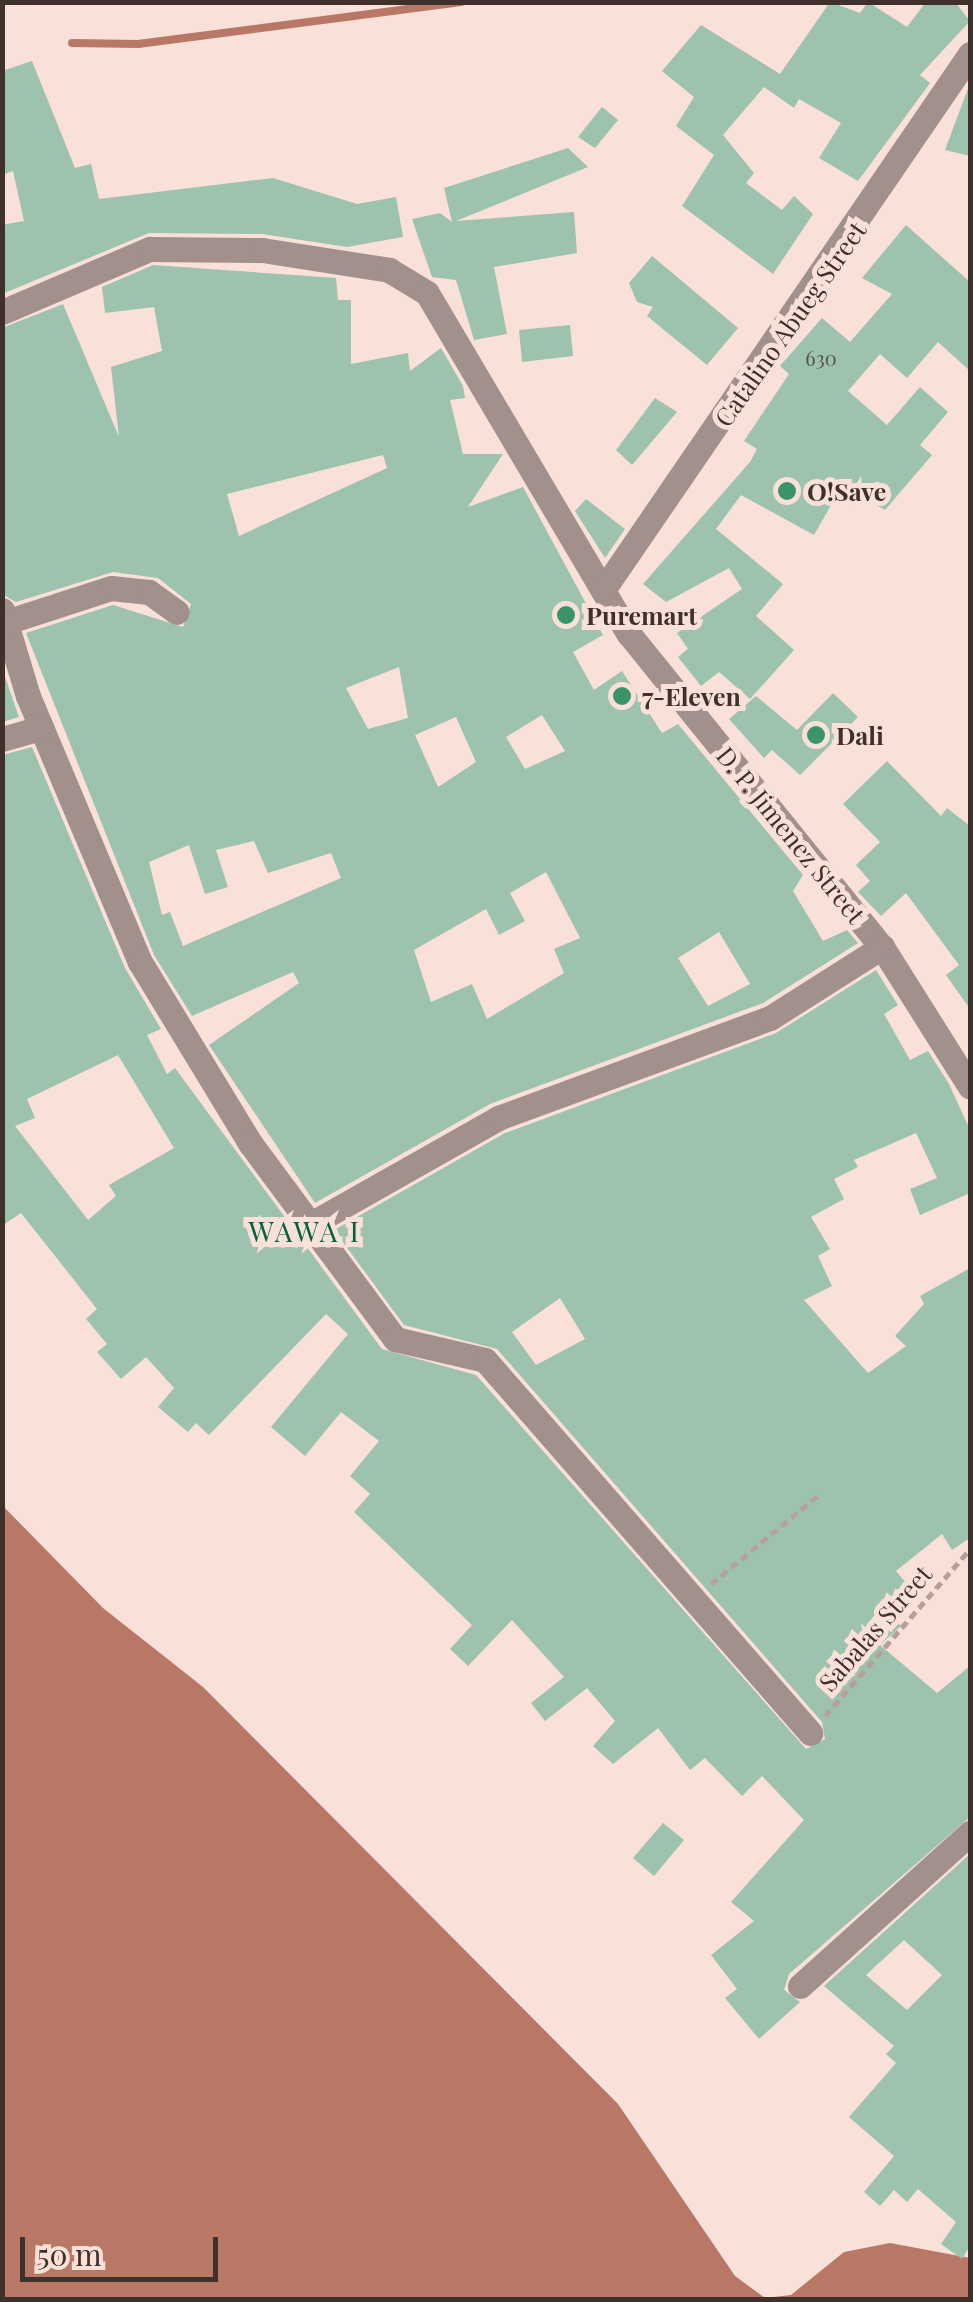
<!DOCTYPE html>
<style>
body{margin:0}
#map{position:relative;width:973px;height:2302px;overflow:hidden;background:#f9e0d9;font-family:"Playfair Display",serif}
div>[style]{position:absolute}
.water>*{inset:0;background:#b97766}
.stream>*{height:8px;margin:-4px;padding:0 4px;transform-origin:4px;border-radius:4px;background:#b97766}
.building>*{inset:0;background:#9dc2ad}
.path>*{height:5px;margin-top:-2.5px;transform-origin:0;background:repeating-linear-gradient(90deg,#b6a09a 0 8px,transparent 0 13px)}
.minor>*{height:25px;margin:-12.5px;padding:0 12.5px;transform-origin:12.5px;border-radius:12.5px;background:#a2908c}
.dots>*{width:28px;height:28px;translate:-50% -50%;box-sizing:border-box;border:5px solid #f9e0d9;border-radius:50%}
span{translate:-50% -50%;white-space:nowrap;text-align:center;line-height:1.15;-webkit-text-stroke:10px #f9e0d9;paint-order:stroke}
.number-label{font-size:20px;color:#57544c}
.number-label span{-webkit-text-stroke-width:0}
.street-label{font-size:25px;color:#40302b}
.poi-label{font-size:25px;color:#40302b;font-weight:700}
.left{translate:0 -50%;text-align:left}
.neighbourhood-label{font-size:28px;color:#04643f;letter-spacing:2.5px}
.frame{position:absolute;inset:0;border:5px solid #40302b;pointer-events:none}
.scale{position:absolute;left:20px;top:2237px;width:198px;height:45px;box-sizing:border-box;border:5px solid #40302b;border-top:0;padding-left:12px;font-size:30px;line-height:35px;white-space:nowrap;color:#40302b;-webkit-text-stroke:8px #f9e0d9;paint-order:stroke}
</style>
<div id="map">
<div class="water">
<i style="clip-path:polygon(2px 1505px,103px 1608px,203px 1687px,618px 2104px,735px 2276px,765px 2298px,791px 2295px,844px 2252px,890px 2243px,970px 2258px,970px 2299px,3px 2299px)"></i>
</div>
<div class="stream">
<i style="left:72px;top:43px;width:66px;rotate:0.9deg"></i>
<i style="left:138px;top:44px;width:326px;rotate:-7.4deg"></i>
</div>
<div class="building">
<i style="clip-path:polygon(830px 2px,860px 13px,868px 2px,907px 27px,926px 2px,955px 2px,970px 21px,920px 75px,930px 83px,858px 181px,819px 158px,841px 123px,799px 99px,794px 108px,764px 87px,723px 135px,754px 173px,746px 183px,782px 210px,794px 196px,813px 214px,773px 274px,682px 206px,714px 155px,676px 126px,694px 97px,662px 71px,701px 25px,780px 74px)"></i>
<i style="clip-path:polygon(32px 61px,75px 168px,91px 164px,99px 199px,273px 178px,357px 204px,396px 197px,403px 237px,347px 247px,262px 234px,149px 233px,2px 294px,2px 225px,24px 221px,13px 171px,2px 175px,2px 71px)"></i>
<i style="clip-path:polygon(970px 83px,970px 156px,945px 150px)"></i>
<i style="clip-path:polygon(602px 107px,618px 120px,595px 148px,578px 137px)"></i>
<i style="clip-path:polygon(568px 148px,588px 167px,456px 221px,574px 212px,577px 253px,494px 267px,507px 334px,474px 340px,456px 280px,432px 277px,412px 219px,440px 213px,452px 222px,444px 188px)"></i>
<i style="clip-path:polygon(906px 225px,970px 282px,970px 371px,938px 342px,907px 378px,880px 354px,848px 391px,887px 425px,920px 387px,948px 412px,920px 445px,932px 455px,885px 510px,842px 486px,814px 535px,741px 495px,716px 529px,783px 584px,756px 616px,794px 650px,750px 699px,719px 672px,701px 686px,678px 657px,688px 649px,677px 633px,742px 589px,729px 568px,666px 602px,643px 584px,750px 462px,757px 449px,744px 441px,789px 374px,780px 366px,822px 318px,850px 342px,892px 294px,862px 278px)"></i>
<i style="clip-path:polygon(652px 256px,738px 328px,707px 365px,647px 316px,653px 307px,637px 302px,629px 283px)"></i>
<i style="clip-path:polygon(evenodd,153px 265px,336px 278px,338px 300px,351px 300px,351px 364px,408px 353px,410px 371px,441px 348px,463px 386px,465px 398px,450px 400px,463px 454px,503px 454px,468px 507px,523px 487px,603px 635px,573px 652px,594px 690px,622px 671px,662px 733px,678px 724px,803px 875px,793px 891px,823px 941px,847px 930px,858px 943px,763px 1003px,490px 1104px,315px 1203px,209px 1045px,299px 983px,293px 972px,192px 1016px,154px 955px,26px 633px,113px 605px,183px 627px,191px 604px,158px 578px,113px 572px,16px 602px,2px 594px,2px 328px,63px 304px,119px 437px,111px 367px,162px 351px,154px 307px,105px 313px,102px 287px,153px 265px,383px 455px,387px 468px,239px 536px,227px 494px,383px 455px,153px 265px,399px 667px,408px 718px,368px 729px,346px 688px,399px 667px,153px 265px,542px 715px,565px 751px,525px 769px,506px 737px,542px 715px,153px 265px,456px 717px,476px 762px,438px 787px,415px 735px,456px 717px,153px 265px,254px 841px,268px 873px,331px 853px,341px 878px,183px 946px,170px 912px,162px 915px,149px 862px,189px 845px,205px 894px,228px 887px,216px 850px,254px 841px,153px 265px,546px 872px,580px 938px,554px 949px,564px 973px,487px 1019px,472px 984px,431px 1002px,414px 950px,486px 909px,499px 935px,525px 921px,510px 893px,546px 872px,153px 265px,719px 932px,750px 984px,708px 1006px,678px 958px,719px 932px)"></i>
<i style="clip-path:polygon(570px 325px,573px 356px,522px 362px,519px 330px)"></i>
<i style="clip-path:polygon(655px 398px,677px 412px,632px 465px,616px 450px)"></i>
<i style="clip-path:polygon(586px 499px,625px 529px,605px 558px,575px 511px)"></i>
<i style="clip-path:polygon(2px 668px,19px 717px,2px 722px)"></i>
<i style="clip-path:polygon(833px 693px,858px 717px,800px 775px,772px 750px,764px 758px,729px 719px,756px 696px,797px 730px)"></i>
<i style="clip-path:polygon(evenodd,32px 747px,125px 968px,161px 1029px,147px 1035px,167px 1074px,175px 1068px,382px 1349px,476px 1375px,806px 1749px,825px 1739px,822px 1722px,497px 1349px,404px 1325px,334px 1230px,505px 1133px,776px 1033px,876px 970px,898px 1005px,884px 1014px,910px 1060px,928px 1051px,949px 1084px,970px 1130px,970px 1193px,920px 1215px,910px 1189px,937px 1178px,916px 1133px,854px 1160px,858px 1167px,834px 1179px,844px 1199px,811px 1217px,830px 1249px,818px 1256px,832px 1286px,804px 1300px,868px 1373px,906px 1346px,895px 1336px,924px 1304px,920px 1296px,970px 1268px,970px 1538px,952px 1550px,942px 1534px,896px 1571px,912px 1590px,887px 1611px,901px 1626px,880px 1645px,937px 1693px,970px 1666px,970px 1817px,789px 1974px,784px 1990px,800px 2002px,759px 2039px,725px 1998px,737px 1989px,711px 1955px,754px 1921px,731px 1902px,804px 1820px,762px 1776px,742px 1796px,705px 1758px,690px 1770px,658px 1728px,613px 1764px,593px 1746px,615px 1721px,587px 1688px,545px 1721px,531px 1703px,564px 1677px,512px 1620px,468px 1666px,450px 1649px,472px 1625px,354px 1512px,370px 1494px,350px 1476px,379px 1441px,341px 1412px,305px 1456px,271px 1427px,348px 1334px,326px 1314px,209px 1435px,196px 1423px,188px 1432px,158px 1407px,174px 1388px,146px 1357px,121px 1379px,97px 1352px,107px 1344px,86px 1319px,97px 1309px,21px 1213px,2px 1226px,2px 755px,32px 747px,118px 1055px,174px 1148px,109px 1185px,116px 1196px,88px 1220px,15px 1126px,35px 1118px,27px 1099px,118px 1055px,32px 747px,560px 1298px,585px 1339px,536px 1365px,512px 1332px,560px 1298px)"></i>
<i style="clip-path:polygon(887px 761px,941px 816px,947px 808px,970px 826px,970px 1009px,946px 975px,959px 965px,906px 893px,881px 916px,858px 892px,870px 881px,856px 865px,880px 842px,843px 804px)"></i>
<i style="clip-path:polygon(663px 1823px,684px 1840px,654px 1876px,633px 1858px)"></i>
<i style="clip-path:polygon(evenodd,970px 1854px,970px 2246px,962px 2259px,941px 2244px,956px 2222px,918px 2189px,907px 2202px,894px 2190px,880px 2206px,864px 2192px,894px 2156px,849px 2117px,896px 2063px,886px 2054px,894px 2046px,824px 1986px,970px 1854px,904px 1940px,942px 1975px,907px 2010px,866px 1975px,904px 1940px)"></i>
</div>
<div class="path">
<i style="left:711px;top:1584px;width:143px;rotate:-39.6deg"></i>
<i style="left:825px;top:1716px;width:221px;rotate:-49deg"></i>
</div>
<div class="minor">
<i style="left:2px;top:312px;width:161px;rotate:-23.1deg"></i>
<i style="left:150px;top:249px;width:112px;rotate:0.5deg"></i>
<i style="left:262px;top:250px;width:129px;rotate:8.9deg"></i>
<i style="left:389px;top:270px;width:44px;rotate:31.2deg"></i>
<i style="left:427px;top:293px;width:396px;rotate:59.4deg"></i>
<i style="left:629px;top:634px;width:402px;rotate:51.1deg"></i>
<i style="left:882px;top:947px;width:165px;rotate:57.8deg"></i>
<i style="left:603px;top:590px;width:650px;rotate:-55.6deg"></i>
<i style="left:2px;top:610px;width:90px;rotate:73.2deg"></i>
<i style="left:28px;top:696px;width:289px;rotate:67.2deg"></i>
<i style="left:140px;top:962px;width:212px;rotate:58.7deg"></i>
<i style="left:250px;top:1143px;width:244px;rotate:53.5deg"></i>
<i style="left:395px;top:1339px;width:92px;rotate:13.1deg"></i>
<i style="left:485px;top:1360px;width:495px;rotate:48.9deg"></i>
<i style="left:6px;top:622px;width:110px;rotate:-17.9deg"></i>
<i style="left:111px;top:588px;width:38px;rotate:6deg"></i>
<i style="left:149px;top:592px;width:34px;rotate:36deg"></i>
<i style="left:2px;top:739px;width:41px;rotate:-15.8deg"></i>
<i style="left:311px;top:1224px;width:215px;rotate:-29.5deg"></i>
<i style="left:498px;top:1118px;width:290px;rotate:-20.2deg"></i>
<i style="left:770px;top:1018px;width:133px;rotate:-32.4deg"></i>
<i style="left:800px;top:1986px;width:229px;rotate:-42deg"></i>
</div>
<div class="dots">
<i style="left:787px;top:491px;background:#3b9368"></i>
<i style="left:566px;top:615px;background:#3b9368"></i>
<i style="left:622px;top:696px;background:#3b9368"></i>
<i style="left:816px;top:735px;background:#3b9368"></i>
</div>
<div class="number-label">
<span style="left:821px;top:357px">630</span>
</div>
<div class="street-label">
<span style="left:790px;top:324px;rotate:-55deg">Catalino Abueg Street</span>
<span style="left:791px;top:835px;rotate:51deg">D. P. Jimenez Street</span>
<span style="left:875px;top:1628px;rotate:-49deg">Sabalas Street</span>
</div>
<div class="poi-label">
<span class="left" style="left:807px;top:491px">O!Save</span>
<span class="left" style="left:586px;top:615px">Puremart</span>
<span class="left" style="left:642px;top:696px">7-Eleven</span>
<span class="left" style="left:836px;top:735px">Dali</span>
</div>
<div class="neighbourhood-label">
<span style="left:305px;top:1231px">WAWA I</span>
</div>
<div class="frame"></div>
<div class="scale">50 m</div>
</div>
